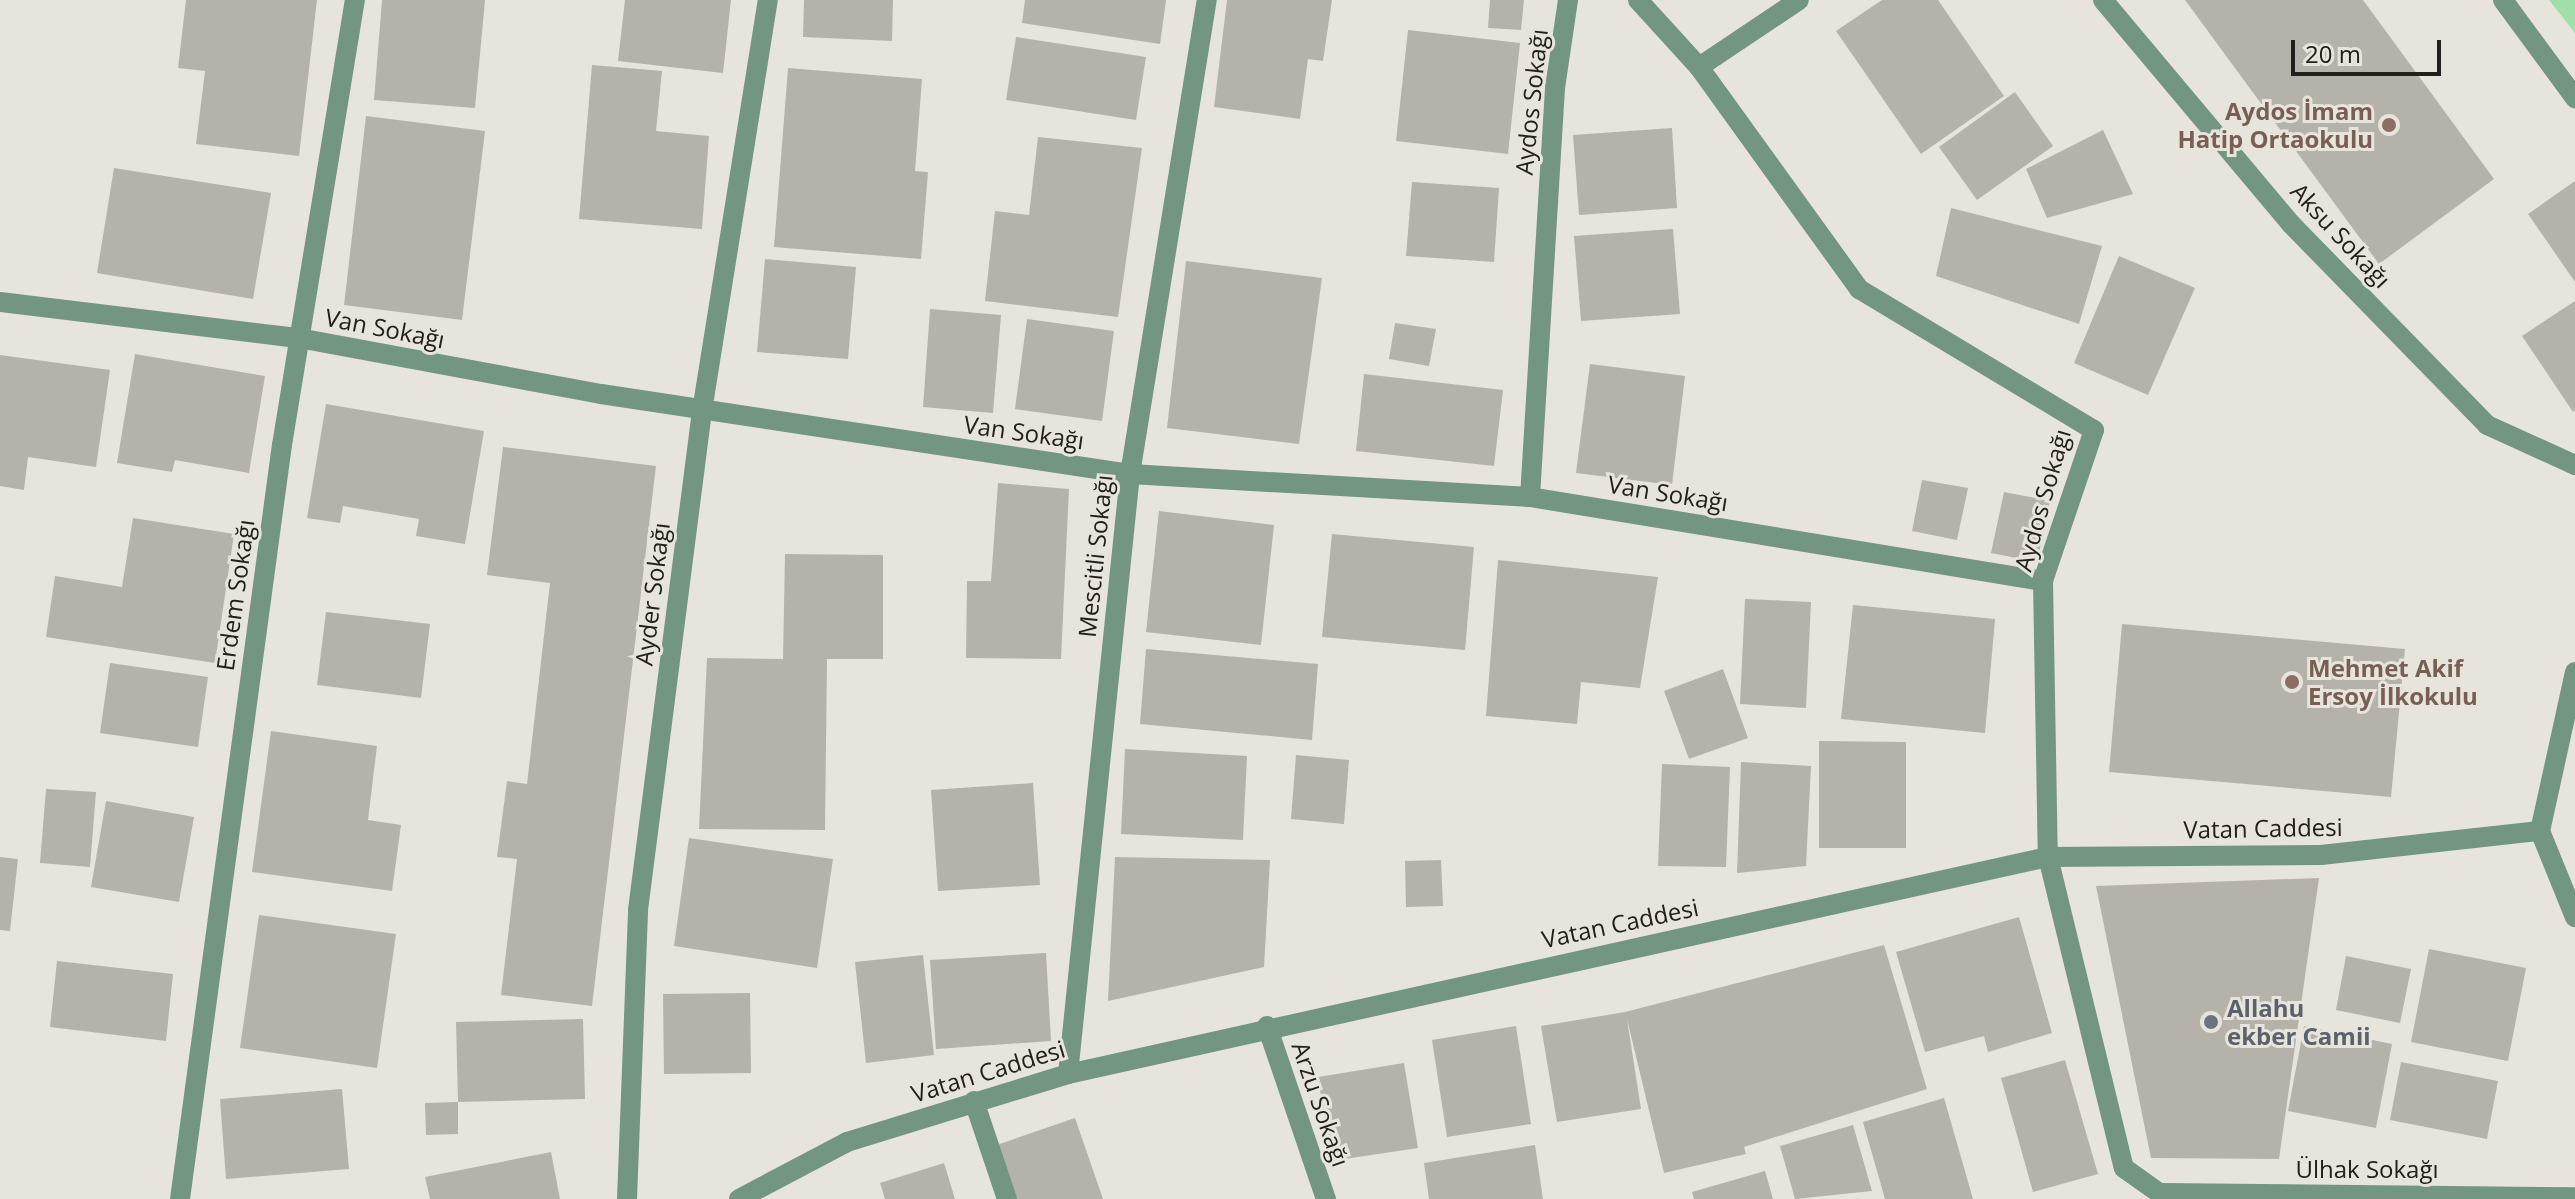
<!DOCTYPE html>
<meta charset="utf-8">
<style>
body{margin:0}
#map{position:relative;width:2575px;height:1199px;overflow:hidden;background:#e7e5db;font-family:"Open Sans",sans-serif}
div>[style]{position:absolute}
.green>*{inset:0;background:#a1dea8}
.building>*{inset:0;background:#b5b3a9}
.minor>*{height:20px;margin:-10px;padding:0 10px;transform-origin:10px;border-radius:10px;background:#739683}
.dots>*{width:22px;height:22px;translate:-50% -50%;box-sizing:border-box;border:4px solid #e7e5db;border-radius:50%}
span{translate:-50% -50%;white-space:nowrap;text-align:center;line-height:1.15;-webkit-text-stroke:6px #e7e5db;paint-order:stroke}
.street-label{font-size:24px;color:#21201c}
.education-label{font-size:24px;color:#785e54;font-weight:700}
.right{translate:-100% -50%;text-align:right}
.left{translate:0 -50%;text-align:left}
.worship-label{font-size:24px;color:#5b616d;font-weight:700}
.scale{position:absolute;left:2291px;top:40px;width:150px;height:36px;box-sizing:border-box;border:4px solid #21201c;border-top:0;padding-left:10px;font-size:24px;line-height:28px;white-space:nowrap;color:#21201c;-webkit-text-stroke:6px #e7e5db;paint-order:stroke}
</style>
<div id="map">
<div class="green">
<i style="clip-path:polygon(2549px 0,2575px 0,2575px 33px)"></i>
</div>
<div class="building">
<i style="clip-path:polygon(186px 0,317px 0,299px 156px,196px 144px,205px 71px,178px 68px)"></i>
<i style="clip-path:polygon(382px 0,485px 0,475px 108px,374px 100px)"></i>
<i style="clip-path:polygon(625px 0,731px 0,723px 73px,618px 61px)"></i>
<i style="clip-path:polygon(804px 0,893px 0,892px 41px,803px 37px)"></i>
<i style="clip-path:polygon(1025px 0,1166px 0,1160px 44px,1022px 23px)"></i>
<i style="clip-path:polygon(1227px 0,1332px 0,1323px 61px,1308px 59px,1300px 119px,1214px 107px)"></i>
<i style="clip-path:polygon(1490px 0,1524px 0,1521px 30px,1488px 28px)"></i>
<i style="clip-path:polygon(1882px 0,1938px 0,2004px 96px,1921px 154px,1836px 31px)"></i>
<i style="clip-path:polygon(2185px 0,2363px 0,2494px 179px,2379px 264px)"></i>
<i style="clip-path:polygon(1408px 30px,1520px 43px,1508px 154px,1396px 141px)"></i>
<i style="clip-path:polygon(1016px 37px,1146px 57px,1136px 120px,1006px 100px)"></i>
<i style="clip-path:polygon(592px 65px,662px 71px,656px 131px,709px 136px,702px 229px,579px 219px)"></i>
<i style="clip-path:polygon(788px 68px,922px 79px,915px 171px,928px 172px,921px 259px,774px 247px)"></i>
<i style="clip-path:polygon(2015px 92px,2053px 146px,1977px 200px,1939px 147px)"></i>
<i style="clip-path:polygon(366px 116px,485px 131px,462px 320px,344px 305px)"></i>
<i style="clip-path:polygon(1672px 128px,1677px 208px,1579px 215px,1573px 135px)"></i>
<i style="clip-path:polygon(2103px 130px,2133px 194px,2047px 218px,2026px 169px)"></i>
<i style="clip-path:polygon(1038px 137px,1142px 148px,1118px 317px,985px 301px,995px 211px,1029px 215px)"></i>
<i style="clip-path:polygon(114px 168px,271px 193px,253px 299px,97px 273px)"></i>
<i style="clip-path:polygon(2575px 181px,2575px 282px,2528px 214px)"></i>
<i style="clip-path:polygon(1412px 182px,1499px 188px,1494px 262px,1406px 256px)"></i>
<i style="clip-path:polygon(1951px 208px,2102px 246px,2079px 324px,1936px 276px)"></i>
<i style="clip-path:polygon(1673px 229px,1680px 314px,1581px 321px,1574px 236px)"></i>
<i style="clip-path:polygon(2119px 256px,2195px 288px,2148px 395px,2074px 363px)"></i>
<i style="clip-path:polygon(765px 259px,856px 267px,848px 359px,757px 352px)"></i>
<i style="clip-path:polygon(1186px 261px,1322px 278px,1299px 444px,1167px 428px)"></i>
<i style="clip-path:polygon(2575px 301px,2575px 410px,2573px 412px,2522px 336px)"></i>
<i style="clip-path:polygon(930px 309px,1001px 315px,993px 413px,923px 407px)"></i>
<i style="clip-path:polygon(1027px 319px,1114px 331px,1102px 421px,1015px 409px)"></i>
<i style="clip-path:polygon(1395px 323px,1436px 329px,1429px 366px,1389px 359px)"></i>
<i style="clip-path:polygon(135px 354px,265px 376px,249px 473px,175px 460px,172px 472px,117px 463px)"></i>
<i style="clip-path:polygon(0 355px,110px 370px,96px 467px,28px 457px,24px 490px,0 486px)"></i>
<i style="clip-path:polygon(1590px 364px,1685px 376px,1672px 485px,1576px 473px)"></i>
<i style="clip-path:polygon(1364px 374px,1503px 390px,1494px 466px,1356px 451px)"></i>
<i style="clip-path:polygon(326px 404px,484px 431px,465px 544px,416px 536px,419px 519px,343px 506px,340px 523px,307px 518px)"></i>
<i style="clip-path:polygon(503px 447px,656px 466px,592px 1006px,501px 995px,517px 859px,497px 857px,507px 781px,527px 784px,550px 583px,487px 575px)"></i>
<i style="clip-path:polygon(1922px 480px,1968px 488px,1957px 540px,1912px 531px)"></i>
<i style="clip-path:polygon(998px 483px,1069px 489px,1061px 659px,966px 658px,967px 581px,991px 581px)"></i>
<i style="clip-path:polygon(2004px 492px,2050px 501px,2037px 562px,1991px 553px)"></i>
<i style="clip-path:polygon(1159px 511px,1274px 525px,1261px 645px,1146px 632px)"></i>
<i style="clip-path:polygon(133px 518px,234px 534px,215px 663px,46px 637px,55px 576px,122px 587px)"></i>
<i style="clip-path:polygon(1332px 534px,1474px 547px,1465px 650px,1322px 637px)"></i>
<i style="clip-path:polygon(785px 554px,883px 555px,883px 659px,827px 659px,825px 830px,699px 829px,707px 658px,783px 659px)"></i>
<i style="clip-path:polygon(1498px 560px,1658px 577px,1640px 688px,1581px 682px,1577px 724px,1486px 716px)"></i>
<i style="clip-path:polygon(1745px 599px,1811px 602px,1806px 708px,1740px 704px)"></i>
<i style="clip-path:polygon(1853px 605px,1995px 619px,1985px 733px,1841px 719px)"></i>
<i style="clip-path:polygon(326px 612px,430px 624px,421px 698px,317px 685px)"></i>
<i style="clip-path:polygon(2122px 624px,2405px 649px,2391px 797px,2109px 772px)"></i>
<i style="clip-path:polygon(1146px 649px,1318px 664px,1312px 740px,1140px 724px)"></i>
<i style="clip-path:polygon(110px 663px,208px 677px,198px 747px,100px 733px)"></i>
<i style="clip-path:polygon(1723px 669px,1748px 738px,1689px 759px,1664px 691px)"></i>
<i style="clip-path:polygon(271px 731px,377px 746px,368px 820px,401px 825px,392px 891px,252px 872px)"></i>
<i style="clip-path:polygon(1819px 741px,1906px 742px,1906px 848px,1819px 848px)"></i>
<i style="clip-path:polygon(1125px 749px,1247px 756px,1243px 840px,1121px 834px)"></i>
<i style="clip-path:polygon(1296px 755px,1349px 760px,1344px 824px,1291px 819px)"></i>
<i style="clip-path:polygon(1741px 762px,1811px 766px,1806px 866px,1737px 873px)"></i>
<i style="clip-path:polygon(1662px 764px,1730px 767px,1726px 867px,1658px 866px)"></i>
<i style="clip-path:polygon(1033px 783px,1040px 885px,938px 891px,931px 790px)"></i>
<i style="clip-path:polygon(46px 789px,96px 792px,90px 867px,40px 863px)"></i>
<i style="clip-path:polygon(106px 801px,194px 817px,179px 902px,91px 887px)"></i>
<i style="clip-path:polygon(689px 838px,833px 859px,817px 968px,674px 946px)"></i>
<i style="clip-path:polygon(0 857px,18px 859px,10px 931px,0 930px)"></i>
<i style="clip-path:polygon(1115px 857px,1270px 860px,1264px 967px,1108px 1001px)"></i>
<i style="clip-path:polygon(1441px 860px,1443px 906px,1406px 907px,1405px 861px)"></i>
<i style="clip-path:polygon(2319px 878px,2279px 1159px,2151px 1158px,2096px 886px)"></i>
<i style="clip-path:polygon(259px 915px,396px 934px,377px 1068px,240px 1048px)"></i>
<i style="clip-path:polygon(2019px 917px,2052px 1033px,1988px 1052px,1984px 1036px,1925px 1052px,1896px 952px)"></i>
<i style="clip-path:polygon(1884px 945px,1927px 1089px,1744px 1147px,1746px 1154px,1664px 1173px,1627px 1019px,1641px 1109px,1557px 1122px,1541px 1026px,1625px 1012px)"></i>
<i style="clip-path:polygon(2429px 949px,2526px 968px,2508px 1061px,2411px 1042px)"></i>
<i style="clip-path:polygon(1046px 953px,1051px 1041px,936px 1049px,930px 960px)"></i>
<i style="clip-path:polygon(923px 955px,934px 1055px,866px 1063px,855px 962px)"></i>
<i style="clip-path:polygon(2346px 956px,2411px 969px,2400px 1023px,2336px 1010px)"></i>
<i style="clip-path:polygon(57px 961px,173px 974px,166px 1041px,50px 1027px)"></i>
<i style="clip-path:polygon(750px 993px,751px 1073px,664px 1074px,663px 994px)"></i>
<i style="clip-path:polygon(583px 1019px,585px 1099px,458px 1102px,456px 1022px)"></i>
<i style="clip-path:polygon(1516px 1026px,1531px 1124px,1447px 1137px,1432px 1040px)"></i>
<i style="clip-path:polygon(2304px 1026px,2392px 1044px,2376px 1128px,2288px 1111px)"></i>
<i style="clip-path:polygon(2065px 1060px,2098px 1174px,2033px 1192px,2001px 1078px)"></i>
<i style="clip-path:polygon(2401px 1062px,2498px 1081px,2487px 1139px,2390px 1120px)"></i>
<i style="clip-path:polygon(1404px 1063px,1418px 1148px,1331px 1161px,1318px 1077px)"></i>
<i style="clip-path:polygon(342px 1089px,349px 1169px,226px 1179px,220px 1099px)"></i>
<i style="clip-path:polygon(1944px 1098px,1973px 1199px,1885px 1199px,1863px 1122px)"></i>
<i style="clip-path:polygon(458px 1102px,458px 1134px,426px 1135px,425px 1103px)"></i>
<i style="clip-path:polygon(1075px 1118px,1103px 1199px,1009px 1199px,991px 1147px)"></i>
<i style="clip-path:polygon(1853px 1125px,1872px 1191px,1795px 1199px,1780px 1146px)"></i>
<i style="clip-path:polygon(1535px 1145px,1543px 1199px,1429px 1199px,1424px 1163px)"></i>
<i style="clip-path:polygon(551px 1152px,560px 1199px,430px 1199px,425px 1177px)"></i>
<i style="clip-path:polygon(944px 1163px,955px 1199px,885px 1199px,880px 1183px)"></i>
<i style="clip-path:polygon(1765px 1171px,1773px 1199px,1694px 1199px,1692px 1192px)"></i>
</div>
<div class="minor">
<i style="left:1638px;top:0;width:91px;rotate:47.7deg"></i>
<i style="left:1699px;top:67px;width:274px;rotate:54.2deg"></i>
<i style="left:1859px;top:289px;width:274px;rotate:31deg"></i>
<i style="left:2094px;top:430px;width:159px;rotate:108.7deg"></i>
<i style="left:2043px;top:581px;width:276px;rotate:89deg"></i>
<i style="left:2048px;top:857px;width:320px;rotate:76.3deg"></i>
<i style="left:2124px;top:1168px;width:43px;rotate:35.5deg"></i>
<i style="left:2159px;top:1193px;width:416px;rotate:0.6deg"></i>
<i style="left:2103px;top:0;width:292px;rotate:50deg"></i>
<i style="left:2291px;top:224px;width:281px;rotate:45.7deg"></i>
<i style="left:2487px;top:425px;width:97px;rotate:24.4deg"></i>
<i style="left:2503px;top:0;width:122px;rotate:53.7deg"></i>
<i style="left:1699px;top:67px;width:120px;rotate:-33.8deg"></i>
<i style="left:0;top:302px;width:306px;rotate:6.9deg"></i>
<i style="left:304px;top:339px;width:302px;rotate:10.5deg"></i>
<i style="left:601px;top:394px;width:535px;rotate:8.6deg"></i>
<i style="left:1130px;top:474px;width:401px;rotate:3.3deg"></i>
<i style="left:1530px;top:497px;width:520px;rotate:9.3deg"></i>
<i style="left:1530px;top:497px;width:410px;rotate:-86.5deg"></i>
<i style="left:1555px;top:88px;width:89px;rotate:-81.6deg"></i>
<i style="left:2575px;top:672px;width:163px;rotate:102.4deg"></i>
<i style="left:2540px;top:831px;width:93px;rotate:67.9deg"></i>
<i style="left:1267px;top:1026px;width:183px;rotate:71.2deg"></i>
<i style="left:1068px;top:1074px;width:603px;rotate:-84.1deg"></i>
<i style="left:1130px;top:474px;width:480px;rotate:-80.8deg"></i>
<i style="left:974px;top:1101px;width:103px;rotate:71.4deg"></i>
<i style="left:180px;top:1199px;width:761px;rotate:-82.3deg"></i>
<i style="left:282px;top:445px;width:451px;rotate:-80.7deg"></i>
<i style="left:627px;top:1199px;width:289px;rotate:-87.8deg"></i>
<i style="left:638px;top:910px;width:503px;rotate:-82.69deg"></i>
<i style="left:702px;top:411px;width:416px;rotate:-80.9deg"></i>
<i style="left:739px;top:1199px;width:122px;rotate:-27.8deg"></i>
<i style="left:847px;top:1142px;width:231px;rotate:-17.1deg"></i>
<i style="left:1068px;top:1074px;width:1004px;rotate:-12.49deg"></i>
<i style="left:2048px;top:857px;width:273px;rotate:-0.4deg"></i>
<i style="left:2321px;top:855px;width:220px;rotate:-6.3deg"></i>
</div>
<div class="dots">
<i style="left:2389px;top:125px;background:#8d6e63"></i>
<i style="left:2292px;top:682px;background:#8d6e63"></i>
<i style="left:2211px;top:1022px;background:#6b7280"></i>
</div>
<div class="street-label">
<span style="left:1531px;top:102px;rotate:-84deg">Aydos Sokağı</span>
<span style="left:2341px;top:235px;rotate:47deg">Aksu Sokağı</span>
<span style="left:385px;top:328px;rotate:11deg">Van Sokağı</span>
<span style="left:1024px;top:432px;rotate:8deg">Van Sokağı</span>
<span style="left:1668px;top:493px;rotate:9deg">Van Sokağı</span>
<span style="left:2042px;top:500px;rotate:-74deg">Aydos Sokağı</span>
<span style="left:1095px;top:556px;rotate:-84deg">Mescitli Sokağı</span>
<span style="left:652px;top:594px;rotate:-83deg">Ayder Sokağı</span>
<span style="left:235px;top:595px;rotate:-82deg">Erdem Sokağı</span>
<span style="left:2263px;top:828px;rotate:-1deg">Vatan Caddesi</span>
<span style="left:1620px;top:923px;rotate:-12deg">Vatan Caddesi</span>
<span style="left:988px;top:1071px;rotate:-17deg">Vatan Caddesi</span>
<span style="left:1321px;top:1104px;rotate:71deg">Arzu Sokağı</span>
<span style="left:2367px;top:1169px">Ülhak Sokağı</span>
</div>
<div class="education-label">
<span class="right" style="left:2373px;top:125px">Aydos İmam<br>Hatip Ortaokulu</span>
<span class="left" style="left:2308px;top:682px">Mehmet Akif<br>Ersoy İlkokulu</span>
</div>
<div class="worship-label">
<span class="left" style="left:2227px;top:1022px">Allahu<br>ekber Camii</span>
</div>
<div class="scale">20 m</div>
</div>
